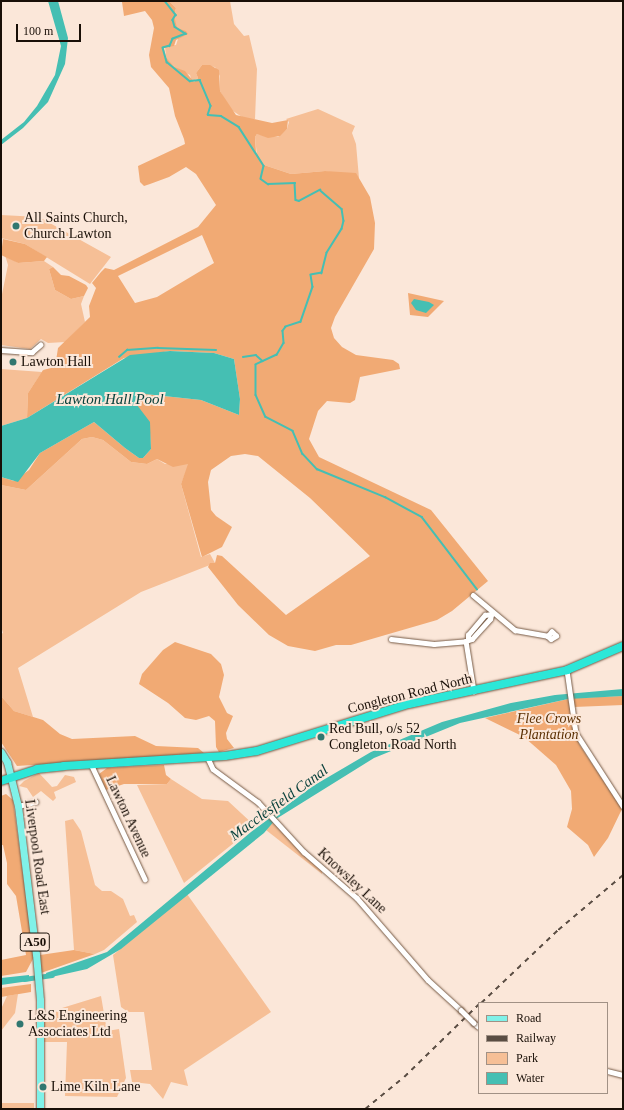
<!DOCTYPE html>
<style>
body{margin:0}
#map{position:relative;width:624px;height:1110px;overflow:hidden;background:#fbe7d9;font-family:"Times New Roman",serif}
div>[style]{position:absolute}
.green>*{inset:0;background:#f6bf96}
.forest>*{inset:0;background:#f1aa74}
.water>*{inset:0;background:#45bfb3}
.stream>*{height:1.5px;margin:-0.75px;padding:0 0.75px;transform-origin:0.75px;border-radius:0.75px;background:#45bfb3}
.canal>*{height:4.5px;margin:-2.25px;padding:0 2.25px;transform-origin:2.25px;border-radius:2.25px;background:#45bfb3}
.roads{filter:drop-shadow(0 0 1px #775b46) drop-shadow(0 0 1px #775b46)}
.street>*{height:4.5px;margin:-2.25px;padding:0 2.25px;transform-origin:2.25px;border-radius:2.25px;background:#fff}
.primary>*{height:7px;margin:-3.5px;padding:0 3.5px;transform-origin:3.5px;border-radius:3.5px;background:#80f1e8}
.highway>*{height:8px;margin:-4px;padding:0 4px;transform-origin:4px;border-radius:4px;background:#2ce7d8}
.rail>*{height:1.5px;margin-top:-0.75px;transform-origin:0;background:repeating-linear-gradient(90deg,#5a4d43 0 5px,transparent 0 10px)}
.bridges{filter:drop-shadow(0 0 1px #775b46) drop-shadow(0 0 1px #775b46)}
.street-bridge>*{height:4.5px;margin:-2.25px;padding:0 2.25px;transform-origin:2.25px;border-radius:2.25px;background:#fff}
.dots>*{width:11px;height:11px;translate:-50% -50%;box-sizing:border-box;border:2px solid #fbe7d9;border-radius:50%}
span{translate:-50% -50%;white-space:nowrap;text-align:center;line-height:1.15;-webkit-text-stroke:4px #fbe7d9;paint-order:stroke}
.shield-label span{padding:1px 3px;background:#fbe7d9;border:1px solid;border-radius:3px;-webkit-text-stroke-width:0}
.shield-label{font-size:13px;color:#190f07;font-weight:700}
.poi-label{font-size:14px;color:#190f07}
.left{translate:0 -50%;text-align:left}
.street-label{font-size:14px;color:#190f07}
.park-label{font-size:14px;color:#5b2f02;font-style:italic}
.water-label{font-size:15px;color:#043e39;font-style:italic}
.frame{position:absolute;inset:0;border:2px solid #190f07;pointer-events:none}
.legend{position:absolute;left:478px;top:1002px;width:130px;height:92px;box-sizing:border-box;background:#fbe7d9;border:1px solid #a19185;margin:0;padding:5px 7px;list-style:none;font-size:12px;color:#190f07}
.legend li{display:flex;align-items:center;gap:8px;height:20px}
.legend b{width:20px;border:1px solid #a19185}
.scale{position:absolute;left:16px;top:24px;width:65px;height:18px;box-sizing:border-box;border:2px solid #190f07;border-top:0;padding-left:5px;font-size:12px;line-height:14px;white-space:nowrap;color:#190f07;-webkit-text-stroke:3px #fbe7d9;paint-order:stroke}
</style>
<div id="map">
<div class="green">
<i style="clip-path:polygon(169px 1px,230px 1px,234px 24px,244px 36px,249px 35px,257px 69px,255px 119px,245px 119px,230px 109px,220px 91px,220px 76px,215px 67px,202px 65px,196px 73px,198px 78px,192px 82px,190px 75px,174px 68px,166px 57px,165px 46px,176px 45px,178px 39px,174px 15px,176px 8px)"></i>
<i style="clip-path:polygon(318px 109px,355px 126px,352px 133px,356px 144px,359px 178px,325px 171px,291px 174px,264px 165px,257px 156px,255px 137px,257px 134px,278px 137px,287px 129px,289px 122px,286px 119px)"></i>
<i style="clip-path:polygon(1px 215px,39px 217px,111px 257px,90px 284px,25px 244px,1px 238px)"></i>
<i style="clip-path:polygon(5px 255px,18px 263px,44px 261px,53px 267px,49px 269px,55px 290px,71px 299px,84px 296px,81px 304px,85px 322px,65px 342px,48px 343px,41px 339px,30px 349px,1px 345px,1px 299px,8px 265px)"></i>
<i style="clip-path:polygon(1px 369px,42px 372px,28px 393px,27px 418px,1px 426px)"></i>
<i style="clip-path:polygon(92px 437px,103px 440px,131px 462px,147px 464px,157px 459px,165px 464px,189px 464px,181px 484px,201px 557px,210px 554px,215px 563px,141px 592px,18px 668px,33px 717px,14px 711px,1px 696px,1px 634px,3px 633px,1px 626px,1px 485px,26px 490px,82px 439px)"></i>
<i style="clip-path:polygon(39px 773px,52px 787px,57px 786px,65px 775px,74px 777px,76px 782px,54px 792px,56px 798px,53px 801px,41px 791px,33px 797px,27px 788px,19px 786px,24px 781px)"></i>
<i style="clip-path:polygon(171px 779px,202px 799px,228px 801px,255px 826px,184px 883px,137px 785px,167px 784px)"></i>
<i style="clip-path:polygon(73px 819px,81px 831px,95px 885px,102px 891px,111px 891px,123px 899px,130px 916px,134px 915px,137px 922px,104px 950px,95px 954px,74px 950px,65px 821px)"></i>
<i style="clip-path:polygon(272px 822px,322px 870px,322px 874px,266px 830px)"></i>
<i style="clip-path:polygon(187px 894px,271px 1012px,184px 1070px,188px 1086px,171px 1082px,163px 1099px,150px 1084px,132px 1082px,130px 1070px,152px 1070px,144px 1012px,128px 1012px,121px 1007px,113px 955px)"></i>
<i style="clip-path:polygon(18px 994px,15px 1013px,1px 1031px,1px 1009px,7px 996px)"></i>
<i style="clip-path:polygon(101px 996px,107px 1031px,119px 1029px,126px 1078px,117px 1097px,65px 1096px,67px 1042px,44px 1042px,44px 1020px,62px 1008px)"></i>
<i style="clip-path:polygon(1px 1103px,34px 1103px,34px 1109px,1px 1109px)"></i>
</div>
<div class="forest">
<i style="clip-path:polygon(evenodd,169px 1px,176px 8px,174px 15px,177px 28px,186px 31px,188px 34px,176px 40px,174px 46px,164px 48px,166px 57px,174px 67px,185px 71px,194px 82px,198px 78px,196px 73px,202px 65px,210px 65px,219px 70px,220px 91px,236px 115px,272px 123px,288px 120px,287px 129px,280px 136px,268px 138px,257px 134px,255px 137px,256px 152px,264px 165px,291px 174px,325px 171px,356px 173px,370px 197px,375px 223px,374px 249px,335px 317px,331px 328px,334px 338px,342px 347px,356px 355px,393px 360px,399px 364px,400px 369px,360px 377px,355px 400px,350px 403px,327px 401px,318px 411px,309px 439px,319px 457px,431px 510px,488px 581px,452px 611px,437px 620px,351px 645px,336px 645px,315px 651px,288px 646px,269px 635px,238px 605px,208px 567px,210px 563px,215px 563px,217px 555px,222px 556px,286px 615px,370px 556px,310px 498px,258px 456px,245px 454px,231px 456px,211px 470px,208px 482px,211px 510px,216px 516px,232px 527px,222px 547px,202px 557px,181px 484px,188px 464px,173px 467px,157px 459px,147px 464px,131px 462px,103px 440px,92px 437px,82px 439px,26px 490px,1px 485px,1px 477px,14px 481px,29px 470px,40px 453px,94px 422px,125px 448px,139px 458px,143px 458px,151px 449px,150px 433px,137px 405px,145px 394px,201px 400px,239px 415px,240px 399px,234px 359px,214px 353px,170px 351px,124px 358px,27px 418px,28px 393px,43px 370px,55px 367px,58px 348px,90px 317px,89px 306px,96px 288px,92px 283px,101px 272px,105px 268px,114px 270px,198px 227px,216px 205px,196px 174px,186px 167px,169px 177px,150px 184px,144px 186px,140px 182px,138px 166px,185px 144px,184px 139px,175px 116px,169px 88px,151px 67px,149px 55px,154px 28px,152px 20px,145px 11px,124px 16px,122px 2px,169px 1px,202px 235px,214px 263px,157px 297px,135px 303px,118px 276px,202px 235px)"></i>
<i style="clip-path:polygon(3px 239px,25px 244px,47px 257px,44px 261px,18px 263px,1px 255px)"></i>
<i style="clip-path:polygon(53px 267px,61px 275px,69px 276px,86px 285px,88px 288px,84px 296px,71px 299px,55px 290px,49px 269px)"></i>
<i style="clip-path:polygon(408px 293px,444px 301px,428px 317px,410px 315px)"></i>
<i style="clip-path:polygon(175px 642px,211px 654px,221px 664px,224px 675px,219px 697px,227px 713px,233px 716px,226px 733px,227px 739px,234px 748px,219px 752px,216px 747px,215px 721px,209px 716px,196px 720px,185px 718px,168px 703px,139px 684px,142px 674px,163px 650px)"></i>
<i style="clip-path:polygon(1px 696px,14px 711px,43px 720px,60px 734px,72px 739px,135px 736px,156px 746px,198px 748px,204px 753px,17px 766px,1px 742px)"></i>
<i style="clip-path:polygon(623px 696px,623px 705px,574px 707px,573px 698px)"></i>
<i style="clip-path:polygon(568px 699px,579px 744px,622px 809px,608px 838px,594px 857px,588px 845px,567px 827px,572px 809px,571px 791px,556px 765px,524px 737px,485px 718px)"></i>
<i style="clip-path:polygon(164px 765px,166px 775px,171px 779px,167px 784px,124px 784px,106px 790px,99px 774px,107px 768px)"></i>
<i style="clip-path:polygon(6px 794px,13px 800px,34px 957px,26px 972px,1px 976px,1px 960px,26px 955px,16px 896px,7px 884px,7px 863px,3px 845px,1px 845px,1px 796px)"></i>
<i style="clip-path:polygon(74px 950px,95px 954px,41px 973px,40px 955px)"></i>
<i style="clip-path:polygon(31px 984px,31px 992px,1px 997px,1px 988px)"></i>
</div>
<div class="water">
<i style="clip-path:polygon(48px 1px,58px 1px,68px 38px,65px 64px,48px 102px,23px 128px,1px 145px,1px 140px,24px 122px,37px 106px,55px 75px,61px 46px)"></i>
<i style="clip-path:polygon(414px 299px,429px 302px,434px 305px,426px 313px,416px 310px,411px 303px)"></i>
<i style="clip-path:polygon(170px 351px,214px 353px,234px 359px,240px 399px,239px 415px,201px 400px,145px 394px,137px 405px,150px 422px,151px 449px,143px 458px,139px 458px,125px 448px,94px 422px,40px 453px,18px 482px,1px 477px,1px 426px,27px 418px,130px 355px)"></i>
<i style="clip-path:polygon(623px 689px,623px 696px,568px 699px,460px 723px,374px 758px,276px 819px,264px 833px,121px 949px,87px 969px,47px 978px,46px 973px,107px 952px,251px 832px,313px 786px,371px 752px,442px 722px,511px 703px,555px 695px)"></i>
<i style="clip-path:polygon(29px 975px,29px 981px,1px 985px,1px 978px)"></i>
</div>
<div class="stream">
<i style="left:165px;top:1px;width:18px;rotate:52deg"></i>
<i style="left:176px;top:15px;width:6px;rotate:121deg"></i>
<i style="left:173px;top:20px;width:7px;rotate:74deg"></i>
<i style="left:175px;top:27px;width:13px;rotate:32deg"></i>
<i style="left:186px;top:34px;width:14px;rotate:159deg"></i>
<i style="left:173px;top:39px;width:8px;rotate:113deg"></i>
<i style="left:170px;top:46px;width:7px;rotate:164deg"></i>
<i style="left:163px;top:48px;width:15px;rotate:74deg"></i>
<i style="left:167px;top:62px;width:30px;rotate:40deg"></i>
<i style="left:190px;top:81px;width:10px;rotate:-6deg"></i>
<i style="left:200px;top:80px;width:28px;rotate:67deg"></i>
<i style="left:211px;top:106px;width:9px;rotate:108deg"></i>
<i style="left:208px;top:115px;width:13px;rotate:4deg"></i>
<i style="left:221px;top:116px;width:21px;rotate:31deg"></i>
<i style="left:239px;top:127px;width:46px;rotate:57.3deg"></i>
<i style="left:264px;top:166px;width:13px;rotate:103deg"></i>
<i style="left:261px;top:179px;width:9px;rotate:36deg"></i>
<i style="left:268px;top:184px;width:27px;rotate:-2deg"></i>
<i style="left:295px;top:183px;width:17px;rotate:87deg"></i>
<i style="left:296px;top:200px;width:3px;rotate:18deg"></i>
<i style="left:299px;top:201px;width:24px;rotate:-28deg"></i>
<i style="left:320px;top:190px;width:29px;rotate:41deg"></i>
<i style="left:342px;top:209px;width:12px;rotate:81deg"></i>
<i style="left:344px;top:221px;width:8px;rotate:104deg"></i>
<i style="left:342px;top:229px;width:28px;rotate:122deg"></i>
<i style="left:327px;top:253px;width:21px;rotate:104deg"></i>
<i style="left:322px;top:273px;width:11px;rotate:170deg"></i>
<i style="left:311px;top:275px;width:12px;rotate:81deg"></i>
<i style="left:313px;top:287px;width:37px;rotate:109deg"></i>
<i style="left:301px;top:322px;width:16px;rotate:162deg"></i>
<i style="left:286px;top:327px;width:5px;rotate:127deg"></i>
<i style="left:283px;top:331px;width:12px;rotate:85deg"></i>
<i style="left:284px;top:343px;width:14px;rotate:120deg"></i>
<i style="left:277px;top:355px;width:23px;rotate:155deg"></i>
<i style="left:256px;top:365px;width:30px;rotate:90deg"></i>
<i style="left:256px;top:395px;width:24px;rotate:66deg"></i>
<i style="left:266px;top:417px;width:30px;rotate:27deg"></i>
<i style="left:293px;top:431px;width:25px;rotate:67deg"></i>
<i style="left:303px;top:454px;width:21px;rotate:47deg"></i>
<i style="left:317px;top:469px;width:74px;rotate:22.4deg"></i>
<i style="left:385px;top:497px;width:42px;rotate:28.4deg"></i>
<i style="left:422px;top:517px;width:91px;rotate:52.6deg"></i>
<i style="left:119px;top:357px;width:11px;rotate:-41deg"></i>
<i style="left:127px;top:350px;width:31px;rotate:-4deg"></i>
<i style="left:158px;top:348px;width:58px;rotate:2deg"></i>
<i style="left:243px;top:357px;width:13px;rotate:-9deg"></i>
<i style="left:256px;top:355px;width:9px;rotate:41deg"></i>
</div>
<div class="canal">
<i style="left:24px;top:979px;width:28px;rotate:-8deg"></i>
</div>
<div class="roads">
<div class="street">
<i style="left:1px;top:350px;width:31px;rotate:4deg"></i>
<i style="left:32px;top:352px;width:11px;rotate:-41deg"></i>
<i style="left:473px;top:595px;width:55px;rotate:39.8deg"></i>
<i style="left:515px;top:630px;width:34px;rotate:10deg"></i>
<i style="left:548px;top:636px;width:4px;rotate:45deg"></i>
<i style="left:551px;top:639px;width:6px;rotate:-31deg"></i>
<i style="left:556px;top:636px;width:6px;rotate:-135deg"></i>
<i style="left:552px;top:632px;width:6px;rotate:135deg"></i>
<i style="left:391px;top:639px;width:43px;rotate:6.6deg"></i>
<i style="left:434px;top:644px;width:32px;rotate:-5deg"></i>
<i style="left:466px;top:641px;width:6px;rotate:-18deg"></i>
<i style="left:472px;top:639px;width:27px;rotate:-48deg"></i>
<i style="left:490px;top:619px;width:7px;rotate:-74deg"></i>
<i style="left:468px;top:640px;width:5px;rotate:-90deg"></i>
<i style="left:468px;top:635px;width:26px;rotate:-50deg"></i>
<i style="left:485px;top:615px;width:6px;rotate:-9deg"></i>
<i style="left:466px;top:641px;width:51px;rotate:80.9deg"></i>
<i style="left:567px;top:670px;width:64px;rotate:81.9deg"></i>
<i style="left:576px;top:733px;width:87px;rotate:57.2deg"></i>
<i style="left:207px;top:756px;width:14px;rotate:65deg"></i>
<i style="left:213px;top:769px;width:56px;rotate:36.3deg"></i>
<i style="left:258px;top:802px;width:68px;rotate:47.4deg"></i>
<i style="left:304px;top:852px;width:70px;rotate:41deg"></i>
<i style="left:357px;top:898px;width:108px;rotate:49.1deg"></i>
<i style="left:428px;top:980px;width:45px;rotate:42.3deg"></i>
<i style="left:92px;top:766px;width:125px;rotate:64.9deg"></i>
<i style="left:18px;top:806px;width:18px;rotate:-13deg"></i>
<i style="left:474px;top:1023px;width:6px;rotate:39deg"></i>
<i style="left:607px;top:1071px;width:16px;rotate:14deg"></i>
</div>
<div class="primary">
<i style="left:1px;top:752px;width:12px;rotate:59deg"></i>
<i style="left:7px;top:762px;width:45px;rotate:76deg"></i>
<i style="left:18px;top:806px;width:149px;rotate:83.1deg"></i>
<i style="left:36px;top:954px;width:46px;rotate:85deg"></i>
<i style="left:40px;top:1000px;width:109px;rotate:90deg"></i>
</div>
<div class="highway">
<i style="left:1px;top:781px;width:38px;rotate:-18deg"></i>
<i style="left:37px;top:769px;width:27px;rotate:-6deg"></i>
<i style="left:64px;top:766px;width:161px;rotate:-3.6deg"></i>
<i style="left:225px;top:756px;width:32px;rotate:-9deg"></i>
<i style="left:257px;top:751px;width:159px;rotate:-17.2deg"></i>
<i style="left:409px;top:704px;width:162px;rotate:-12.1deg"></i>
<i style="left:567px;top:670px;width:61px;rotate:-23.2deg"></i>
</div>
</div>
<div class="rail">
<i style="left:481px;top:1003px;width:106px;rotate:-43.5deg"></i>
<i style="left:558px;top:930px;width:85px;rotate:-40.2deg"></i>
<i style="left:365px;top:1109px;width:50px;rotate:-39.4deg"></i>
<i style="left:404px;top:1077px;width:105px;rotate:-44.2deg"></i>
</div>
<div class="bridges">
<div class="street-bridge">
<i style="left:461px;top:1010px;width:18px;rotate:45deg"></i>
</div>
</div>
<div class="dots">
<i style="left:16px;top:226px;background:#307770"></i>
<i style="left:13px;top:362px;background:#307770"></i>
<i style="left:321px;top:737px;background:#307770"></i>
<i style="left:20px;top:1024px;background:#307770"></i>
<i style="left:43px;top:1087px;background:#307770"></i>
</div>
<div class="shield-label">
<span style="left:35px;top:942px">A50</span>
</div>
<div class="poi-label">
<span class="left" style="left:24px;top:226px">All Saints Church,<br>Church Lawton</span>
<span class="left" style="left:21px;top:362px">Lawton Hall</span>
<span class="left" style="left:329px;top:737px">Red Bull, o/s 52<br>Congleton Road North</span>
<span class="left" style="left:28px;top:1024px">L&amp;S Engineering<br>Associates Ltd</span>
<span class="left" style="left:51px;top:1087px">Lime Kiln Lane</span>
</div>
<div class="street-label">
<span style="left:410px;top:694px;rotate:-14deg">Congleton Road North</span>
<span style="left:128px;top:817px;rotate:65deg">Lawton Avenue</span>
<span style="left:37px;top:857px;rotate:82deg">Liverpool Road East</span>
<span style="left:352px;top:881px;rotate:43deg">Knowsley Lane</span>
</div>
<div class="park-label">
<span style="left:549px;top:727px">Flee Crows<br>Plantation</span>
</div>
<div class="water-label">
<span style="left:110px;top:400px">Lawton Hall Pool</span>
<span style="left:279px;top:803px;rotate:-36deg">Macclesfield Canal</span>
</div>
<div class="frame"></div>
<ul class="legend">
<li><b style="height:5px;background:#80f1e8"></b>Road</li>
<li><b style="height:5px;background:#5a4d43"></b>Railway</li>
<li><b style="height:11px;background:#f6bf96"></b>Park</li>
<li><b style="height:11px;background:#45bfb3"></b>Water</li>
</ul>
<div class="scale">100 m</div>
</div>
